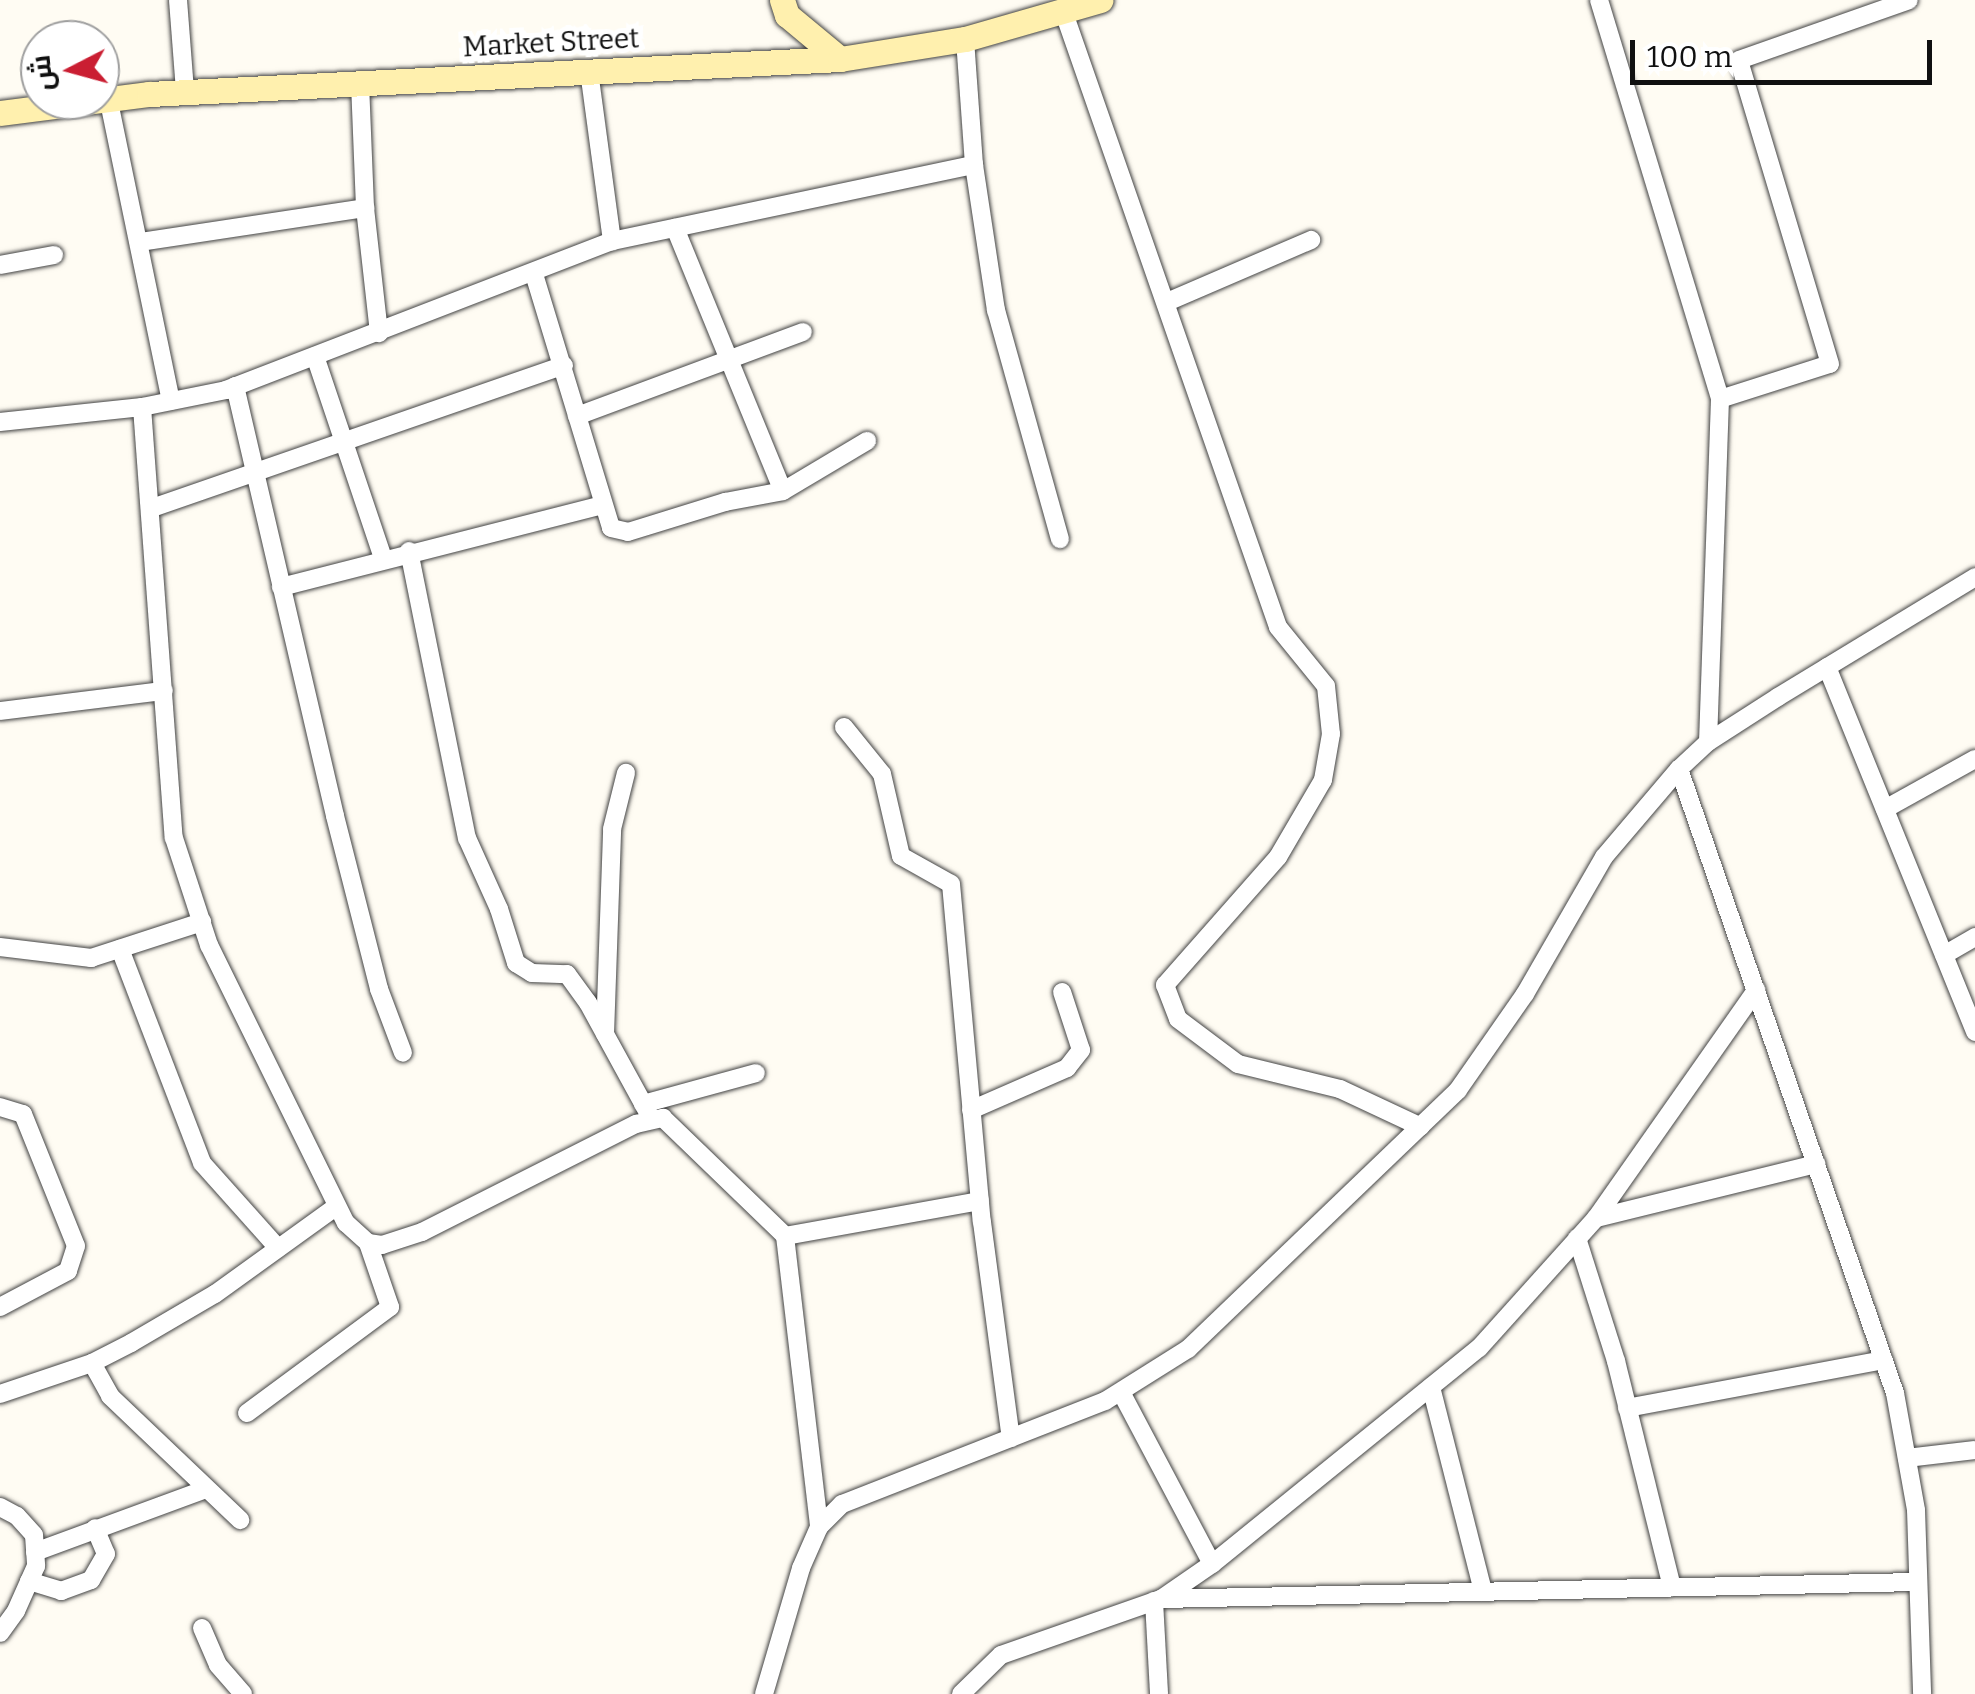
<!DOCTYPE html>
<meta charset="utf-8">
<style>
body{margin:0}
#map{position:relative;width:1975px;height:1694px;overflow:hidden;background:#fffcf3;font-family:Bitter,Cairo,serif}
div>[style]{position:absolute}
.roads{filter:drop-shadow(0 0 2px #434343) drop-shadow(0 0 2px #434343)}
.street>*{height:18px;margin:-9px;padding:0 9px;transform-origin:9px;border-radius:9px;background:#fff}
.secondary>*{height:25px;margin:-12.5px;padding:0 12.5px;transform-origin:12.5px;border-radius:12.5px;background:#fff0ae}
span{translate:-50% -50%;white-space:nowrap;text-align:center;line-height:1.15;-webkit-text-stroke:10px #fff;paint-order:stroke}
.street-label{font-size:28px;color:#101010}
.north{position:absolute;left:20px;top:20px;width:100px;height:100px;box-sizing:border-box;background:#fff;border:2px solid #9f9f9f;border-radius:50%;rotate:264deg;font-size:28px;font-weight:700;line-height:40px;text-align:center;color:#101010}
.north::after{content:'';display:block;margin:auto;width:35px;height:45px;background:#ca1e32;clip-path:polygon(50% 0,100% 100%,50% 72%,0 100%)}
.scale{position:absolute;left:1630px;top:40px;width:302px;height:45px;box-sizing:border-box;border:5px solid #101010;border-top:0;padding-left:12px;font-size:30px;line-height:35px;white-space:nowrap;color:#101010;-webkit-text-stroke:8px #fff;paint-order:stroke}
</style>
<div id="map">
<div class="roads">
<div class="street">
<i style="left:178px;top:0;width:92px;rotate:85.6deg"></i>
<i style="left:1599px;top:0;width:417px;rotate:73.1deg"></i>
<i style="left:1720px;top:399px;width:343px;rotate:92deg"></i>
<i style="left:1064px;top:13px;width:650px;rotate:70.78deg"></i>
<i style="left:1278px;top:627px;width:76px;rotate:50.9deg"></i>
<i style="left:1326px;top:686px;width:48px;rotate:84.1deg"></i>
<i style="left:1331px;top:734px;width:47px;rotate:99.9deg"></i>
<i style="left:1323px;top:780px;width:89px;rotate:120.3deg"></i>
<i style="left:1278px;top:857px;width:171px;rotate:131.4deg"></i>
<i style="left:1165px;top:985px;width:36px;rotate:69deg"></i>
<i style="left:1178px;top:1019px;width:75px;rotate:36.9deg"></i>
<i style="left:1238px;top:1064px;width:105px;rotate:13.8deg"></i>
<i style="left:1340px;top:1089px;width:89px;rotate:25.1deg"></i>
<i style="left:589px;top:71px;width:172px;rotate:82.3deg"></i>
<i style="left:360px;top:83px;width:125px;rotate:87.7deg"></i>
<i style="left:365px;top:208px;width:126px;rotate:83.6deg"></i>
<i style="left:109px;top:102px;width:305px;rotate:78.3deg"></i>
<i style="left:974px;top:165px;width:147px;rotate:81.4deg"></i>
<i style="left:996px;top:310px;width:238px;rotate:74.4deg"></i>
<i style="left:675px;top:228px;width:284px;rotate:67.7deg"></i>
<i style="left:140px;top:242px;width:228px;rotate:-8.6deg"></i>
<i style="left:0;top:265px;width:55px;rotate:-10.5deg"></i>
<i style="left:534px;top:274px;width:265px;rotate:73.1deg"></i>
<i style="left:611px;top:528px;width:17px;rotate:13deg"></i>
<i style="left:628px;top:532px;width:102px;rotate:-17.2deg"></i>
<i style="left:725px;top:502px;width:59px;rotate:-10.7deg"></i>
<i style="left:783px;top:491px;width:98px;rotate:-30.8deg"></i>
<i style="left:1167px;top:302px;width:157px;rotate:-23.3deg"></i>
<i style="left:315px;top:356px;width:213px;rotate:71.4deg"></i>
<i style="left:235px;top:386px;width:441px;rotate:76.9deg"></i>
<i style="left:335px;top:816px;width:179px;rotate:75.7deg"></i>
<i style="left:379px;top:989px;width:68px;rotate:69.4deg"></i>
<i style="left:1720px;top:399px;width:115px;rotate:-17.7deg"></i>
<i style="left:1830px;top:364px;width:317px;rotate:-106.7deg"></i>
<i style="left:1739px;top:60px;width:180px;rotate:-19.4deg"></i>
<i style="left:142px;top:407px;width:432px;rotate:85.8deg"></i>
<i style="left:174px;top:838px;width:113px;rotate:71.9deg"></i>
<i style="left:209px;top:945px;width:310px;rotate:63.8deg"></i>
<i style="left:346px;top:1223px;width:30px;rotate:42deg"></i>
<i style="left:368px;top:1243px;width:14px;rotate:8deg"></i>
<i style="left:382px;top:1245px;width:42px;rotate:-18deg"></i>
<i style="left:422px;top:1232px;width:240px;rotate:-26.8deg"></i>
<i style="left:636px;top:1124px;width:28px;rotate:-13deg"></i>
<i style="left:663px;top:1118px;width:170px;rotate:44deg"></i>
<i style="left:785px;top:1236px;width:293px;rotate:83.3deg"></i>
<i style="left:577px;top:416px;width:241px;rotate:-20.4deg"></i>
<i style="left:0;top:422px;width:143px;rotate:-6deg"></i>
<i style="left:142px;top:407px;width:86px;rotate:-11.4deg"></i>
<i style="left:226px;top:390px;width:414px;rotate:-21.1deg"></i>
<i style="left:612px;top:241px;width:370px;rotate:-11.9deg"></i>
<i style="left:974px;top:165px;width:126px;rotate:-94.1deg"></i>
<i style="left:152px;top:508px;width:436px;rotate:-19.1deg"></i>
<i style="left:409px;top:551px;width:293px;rotate:78.6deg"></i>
<i style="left:467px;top:838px;width:78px;rotate:65.7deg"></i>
<i style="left:499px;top:909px;width:57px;rotate:72.5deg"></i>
<i style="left:516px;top:963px;width:19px;rotate:32deg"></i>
<i style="left:532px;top:973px;width:35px;rotate:2deg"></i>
<i style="left:567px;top:974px;width:36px;rotate:54deg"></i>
<i style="left:588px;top:1003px;width:133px;rotate:61.3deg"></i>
<i style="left:281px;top:587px;width:332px;rotate:-14.3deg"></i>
<i style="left:1827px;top:667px;width:394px;rotate:67.9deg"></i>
<i style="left:0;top:711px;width:165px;rotate:-7deg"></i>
<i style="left:844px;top:727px;width:60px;rotate:51deg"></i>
<i style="left:882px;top:774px;width:84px;rotate:77deg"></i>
<i style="left:901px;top:856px;width:57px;rotate:29.2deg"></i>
<i style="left:951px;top:884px;width:339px;rotate:84.8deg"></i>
<i style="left:982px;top:1222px;width:218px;rotate:82.4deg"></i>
<i style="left:1679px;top:769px;width:660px;rotate:70.91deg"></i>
<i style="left:1895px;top:1393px;width:119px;rotate:79.8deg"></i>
<i style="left:1916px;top:1510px;width:184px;rotate:88.1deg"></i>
<i style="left:1885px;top:809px;width:103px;rotate:-29.1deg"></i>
<i style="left:0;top:947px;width:92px;rotate:6.9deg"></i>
<i style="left:91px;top:958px;width:117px;rotate:-18deg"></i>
<i style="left:120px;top:949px;width:229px;rotate:69deg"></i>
<i style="left:202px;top:1163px;width:114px;rotate:48.2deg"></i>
<i style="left:1944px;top:955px;width:36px;rotate:-30deg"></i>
<i style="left:605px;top:1034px;width:205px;rotate:-88deg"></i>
<i style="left:612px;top:829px;width:58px;rotate:-76deg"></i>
<i style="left:643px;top:1104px;width:117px;rotate:-15.3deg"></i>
<i style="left:0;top:1107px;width:24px;rotate:17deg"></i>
<i style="left:23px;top:1114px;width:142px;rotate:68.1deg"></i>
<i style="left:76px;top:1246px;width:26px;rotate:108deg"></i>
<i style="left:68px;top:1271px;width:77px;rotate:152.1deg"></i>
<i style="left:971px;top:1110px;width:105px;rotate:-23.6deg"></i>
<i style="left:1067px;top:1068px;width:23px;rotate:-52deg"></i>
<i style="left:1081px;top:1050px;width:61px;rotate:-108.1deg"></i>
<i style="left:1596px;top:1218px;width:227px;rotate:-13.8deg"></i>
<i style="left:785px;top:1236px;width:198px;rotate:-10.2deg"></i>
<i style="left:1577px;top:1238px;width:129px;rotate:72.4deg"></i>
<i style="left:1616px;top:1361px;width:233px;rotate:76.1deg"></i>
<i style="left:92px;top:1363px;width:38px;rotate:61deg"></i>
<i style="left:110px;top:1396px;width:180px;rotate:43.6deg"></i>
<i style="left:1431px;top:1387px;width:211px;rotate:75.7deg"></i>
<i style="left:0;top:1394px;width:97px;rotate:-18.6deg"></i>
<i style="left:92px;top:1363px;width:44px;rotate:-27.1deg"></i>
<i style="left:131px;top:1343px;width:97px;rotate:-30.3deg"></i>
<i style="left:215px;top:1294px;width:150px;rotate:-35.8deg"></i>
<i style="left:1122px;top:1394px;width:192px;rotate:62.1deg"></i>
<i style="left:1627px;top:1408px;width:261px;rotate:-10.6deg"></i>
<i style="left:247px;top:1413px;width:178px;rotate:-36.5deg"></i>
<i style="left:390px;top:1307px;width:68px;rotate:-109deg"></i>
<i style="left:1907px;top:1458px;width:68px;rotate:-6.7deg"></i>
<i style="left:0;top:1507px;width:19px;rotate:28deg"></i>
<i style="left:17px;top:1516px;width:25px;rotate:48deg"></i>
<i style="left:34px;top:1535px;width:31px;rotate:86deg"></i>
<i style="left:36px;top:1566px;width:49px;rotate:114deg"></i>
<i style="left:16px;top:1611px;width:27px;rotate:126deg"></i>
<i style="left:35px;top:1552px;width:182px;rotate:-20.2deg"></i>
<i style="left:29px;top:1581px;width:34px;rotate:17deg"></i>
<i style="left:61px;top:1591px;width:32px;rotate:-20deg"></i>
<i style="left:91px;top:1580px;width:30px;rotate:-60deg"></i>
<i style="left:106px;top:1554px;width:28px;rotate:-113deg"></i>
<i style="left:1161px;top:1599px;width:757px;rotate:-1.29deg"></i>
<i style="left:1154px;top:1601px;width:93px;rotate:86.9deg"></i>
<i style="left:202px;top:1628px;width:40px;rotate:66.6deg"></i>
<i style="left:218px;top:1665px;width:38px;rotate:49deg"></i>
<i style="left:764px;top:1694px;width:131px;rotate:-73.6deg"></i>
<i style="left:801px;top:1568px;width:45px;rotate:-66.3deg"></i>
<i style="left:819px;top:1527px;width:33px;rotate:-45deg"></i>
<i style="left:842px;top:1504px;width:282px;rotate:-21.4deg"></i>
<i style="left:1105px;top:1401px;width:98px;rotate:-32.1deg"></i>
<i style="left:1188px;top:1349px;width:374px;rotate:-43.8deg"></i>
<i style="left:1458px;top:1090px;width:117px;rotate:-55.1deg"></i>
<i style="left:1525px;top:994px;width:158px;rotate:-60deg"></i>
<i style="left:1604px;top:857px;width:116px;rotate:-49.6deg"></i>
<i style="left:1679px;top:769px;width:40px;rotate:-43deg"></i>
<i style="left:1708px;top:742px;width:83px;rotate:-32.7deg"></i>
<i style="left:1778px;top:697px;width:231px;rotate:-31.3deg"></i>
<i style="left:961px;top:1694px;width:56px;rotate:-44.3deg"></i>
<i style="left:1001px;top:1655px;width:170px;rotate:-19.3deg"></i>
<i style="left:1161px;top:1599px;width:62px;rotate:-34.5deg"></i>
<i style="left:1212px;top:1564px;width:343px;rotate:-39deg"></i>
<i style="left:1479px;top:1348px;width:175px;rotate:-48deg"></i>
<i style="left:1596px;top:1218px;width:279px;rotate:-54.9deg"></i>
</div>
<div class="secondary">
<i style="left:782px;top:0;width:16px;rotate:72deg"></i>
<i style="left:787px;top:15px;width:69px;rotate:39.7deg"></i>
<i style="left:0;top:113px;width:150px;rotate:-7.3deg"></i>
<i style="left:149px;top:94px;width:692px;rotate:-2.9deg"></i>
<i style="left:840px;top:59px;width:127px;rotate:-9.1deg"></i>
<i style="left:965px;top:39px;width:141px;rotate:-16.1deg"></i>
</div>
</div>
<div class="street-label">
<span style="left:551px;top:43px;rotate:-3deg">Market Street</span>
</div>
<div class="north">ش</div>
<div class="scale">100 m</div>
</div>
